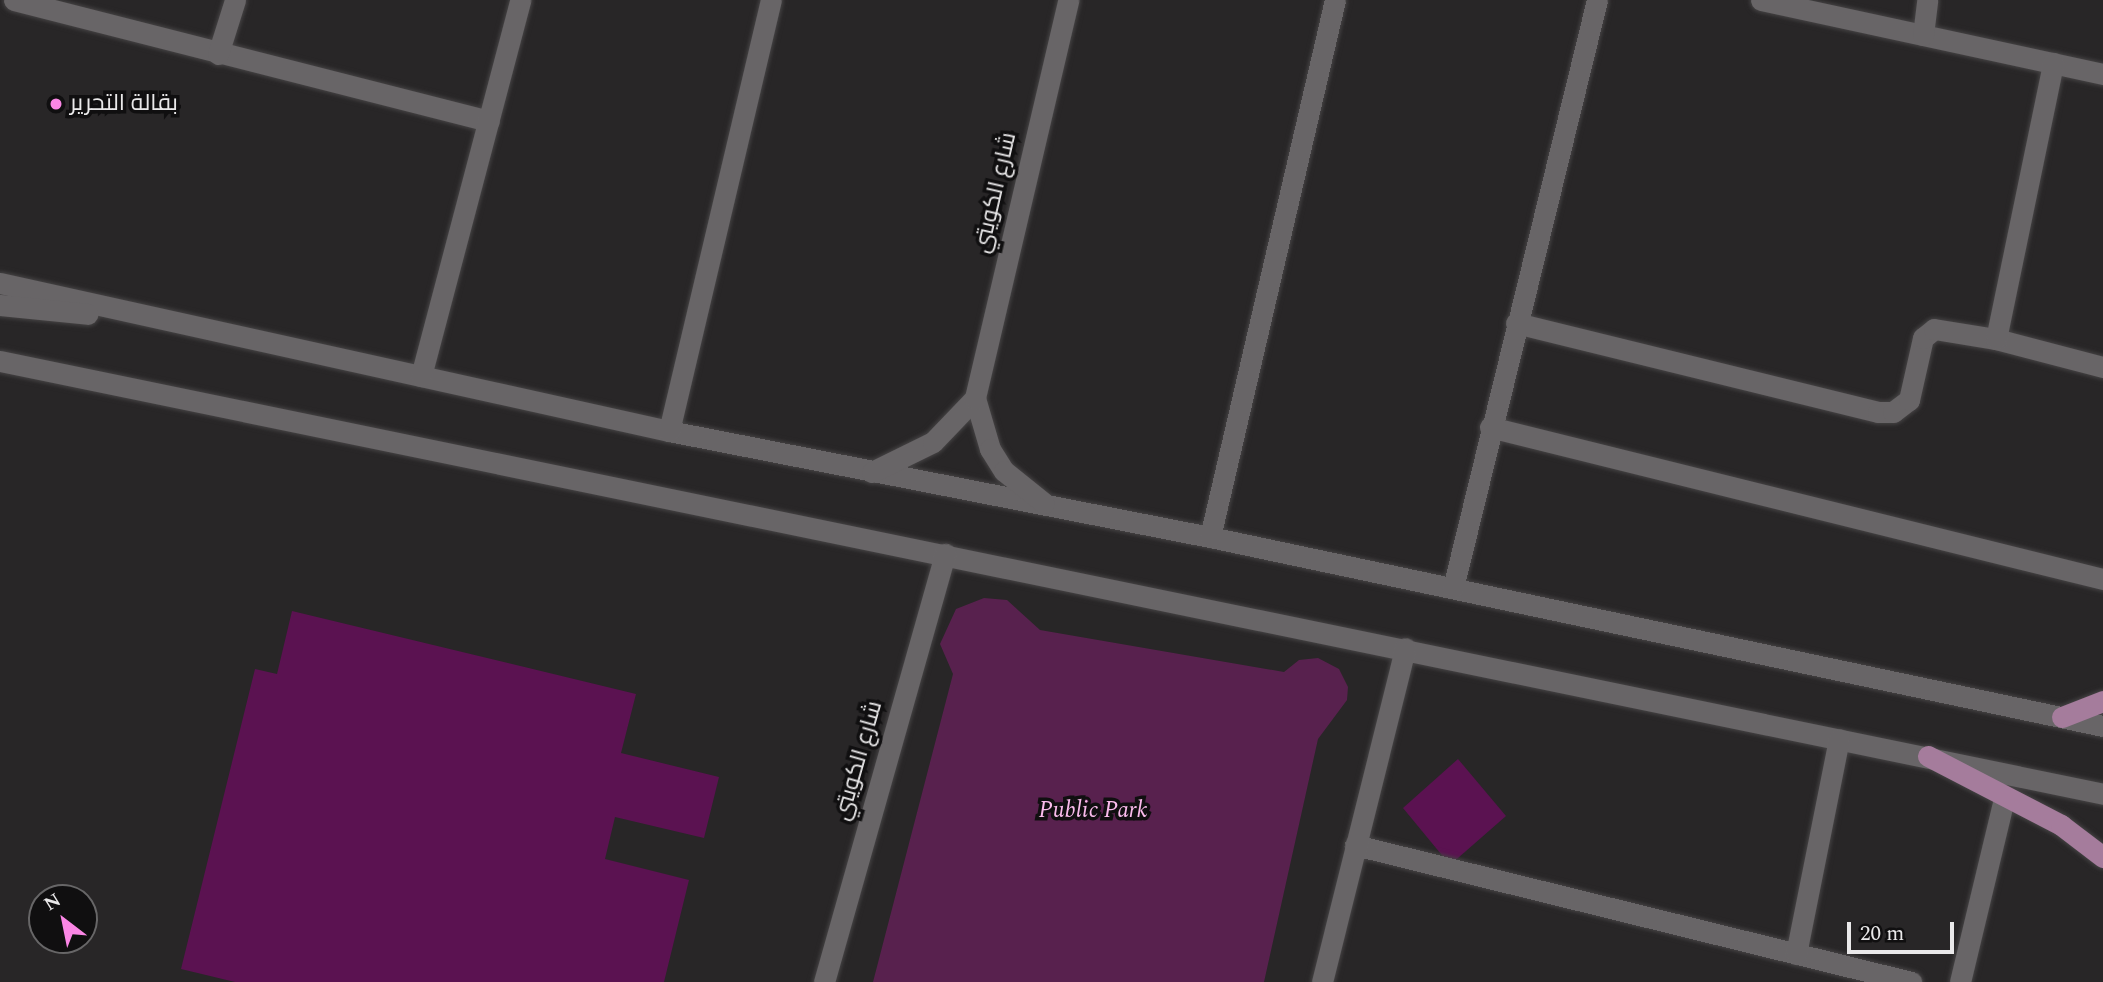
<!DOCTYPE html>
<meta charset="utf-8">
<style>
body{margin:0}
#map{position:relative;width:2103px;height:982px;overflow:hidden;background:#282627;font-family:Spectral,Cairo,serif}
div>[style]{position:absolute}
.green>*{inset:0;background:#58214e}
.building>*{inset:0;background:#5b1251}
.roads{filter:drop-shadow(0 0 2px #454344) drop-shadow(0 0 2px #454344)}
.minor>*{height:21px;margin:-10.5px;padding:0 10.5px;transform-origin:10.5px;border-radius:10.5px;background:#686567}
.major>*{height:21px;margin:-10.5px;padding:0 10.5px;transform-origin:10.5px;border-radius:10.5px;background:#a57c9c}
.dots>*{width:19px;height:19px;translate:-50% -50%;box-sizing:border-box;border:4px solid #100f10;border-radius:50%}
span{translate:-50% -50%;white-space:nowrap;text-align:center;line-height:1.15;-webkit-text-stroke:7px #100f10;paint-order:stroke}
.poi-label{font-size:23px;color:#eae9ea}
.left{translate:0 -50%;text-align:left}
.street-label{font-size:23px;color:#eae9ea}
.park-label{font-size:23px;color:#fabbec;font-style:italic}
.north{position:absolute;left:28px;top:884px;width:70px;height:70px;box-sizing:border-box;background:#100f10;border:2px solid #676667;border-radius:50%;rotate:328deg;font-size:19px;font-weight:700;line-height:28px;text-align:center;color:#eae9ea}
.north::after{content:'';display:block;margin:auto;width:24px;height:32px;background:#fb86e5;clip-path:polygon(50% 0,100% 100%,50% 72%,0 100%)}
.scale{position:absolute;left:1847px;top:922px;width:107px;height:32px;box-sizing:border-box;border:4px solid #eae9ea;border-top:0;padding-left:9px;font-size:21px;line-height:24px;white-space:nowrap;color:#eae9ea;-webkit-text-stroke:5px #100f10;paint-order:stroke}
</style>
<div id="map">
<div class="green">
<i style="clip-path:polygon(984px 598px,1007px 600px,1040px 630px,1284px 672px,1299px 660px,1318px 658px,1339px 669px,1348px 687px,1347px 700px,1318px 739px,1264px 982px,873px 982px,953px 674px,940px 644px,956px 609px)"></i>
</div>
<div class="building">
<i style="clip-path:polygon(292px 611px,636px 694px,621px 753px,719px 777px,704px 838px,615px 817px,605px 859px,689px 880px,664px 982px,235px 982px,181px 969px,255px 669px,277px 674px)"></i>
<i style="clip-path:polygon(1458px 759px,1506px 816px,1450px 865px,1403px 808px)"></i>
</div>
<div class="roads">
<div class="minor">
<i style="left:14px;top:0;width:490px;rotate:14.3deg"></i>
<i style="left:1761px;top:0;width:350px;rotate:12.2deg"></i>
<i style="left:1923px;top:35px;width:35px;rotate:-83deg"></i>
<i style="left:218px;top:54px;width:57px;rotate:-72.5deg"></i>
<i style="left:0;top:283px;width:685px;rotate:12.47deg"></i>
<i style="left:669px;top:431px;width:551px;rotate:11.09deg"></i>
<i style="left:1210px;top:537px;width:913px;rotate:11.95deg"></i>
<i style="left:0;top:305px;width:88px;rotate:5.8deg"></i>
<i style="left:1516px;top:323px;width:373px;rotate:13.8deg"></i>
<i style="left:1878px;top:412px;width:15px"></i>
<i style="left:1893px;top:412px;width:20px;rotate:-37deg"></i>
<i style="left:1909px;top:400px;width:64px;rotate:-77.3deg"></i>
<i style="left:1923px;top:338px;width:14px;rotate:-39deg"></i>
<i style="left:1934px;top:329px;width:63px;rotate:9.2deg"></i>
<i style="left:1996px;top:339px;width:111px;rotate:14.7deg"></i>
<i style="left:1996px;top:339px;width:282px;rotate:-78.3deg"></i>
<i style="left:0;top:361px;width:2147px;rotate:11.63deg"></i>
<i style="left:421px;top:376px;width:389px;rotate:-75.2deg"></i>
<i style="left:975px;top:398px;width:53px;rotate:73.6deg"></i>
<i style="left:990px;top:449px;width:26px;rotate:58deg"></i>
<i style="left:1004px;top:471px;width:51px;rotate:38.7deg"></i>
<i style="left:1490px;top:427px;width:632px;rotate:13.93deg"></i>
<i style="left:669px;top:431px;width:443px;rotate:-76.7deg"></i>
<i style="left:872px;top:472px;width:68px;rotate:-26.2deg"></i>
<i style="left:933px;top:442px;width:61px;rotate:-46.3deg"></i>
<i style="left:975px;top:398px;width:409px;rotate:-76.8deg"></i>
<i style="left:1210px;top:537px;width:551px;rotate:-76.9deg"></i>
<i style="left:1453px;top:588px;width:605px;rotate:-76.24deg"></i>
<i style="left:1355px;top:845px;width:573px;rotate:13.84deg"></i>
<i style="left:1796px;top:954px;width:219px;rotate:-78.7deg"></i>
<i style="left:824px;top:982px;width:445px;rotate:-74.2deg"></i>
<i style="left:1322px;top:982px;width:344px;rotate:-76deg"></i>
<i style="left:1960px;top:982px;width:188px;rotate:-76.5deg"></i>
</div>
<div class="major">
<i style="left:2062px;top:717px;width:44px;rotate:-21.3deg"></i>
<i style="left:1928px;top:756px;width:150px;rotate:27.4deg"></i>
<i style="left:2061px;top:825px;width:53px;rotate:37.3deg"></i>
</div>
</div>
<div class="dots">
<i style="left:56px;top:104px;background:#fb86e5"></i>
</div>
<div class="poi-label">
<span class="left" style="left:70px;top:104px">بقالة التحرير</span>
</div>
<div class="street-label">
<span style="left:996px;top:193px;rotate:-77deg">شارع الكويتي</span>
<span style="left:859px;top:761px;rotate:-74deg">شارع الكويتي</span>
</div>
<div class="park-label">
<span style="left:1093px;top:811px">Public Park</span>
</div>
<div class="north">N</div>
<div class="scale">20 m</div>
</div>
